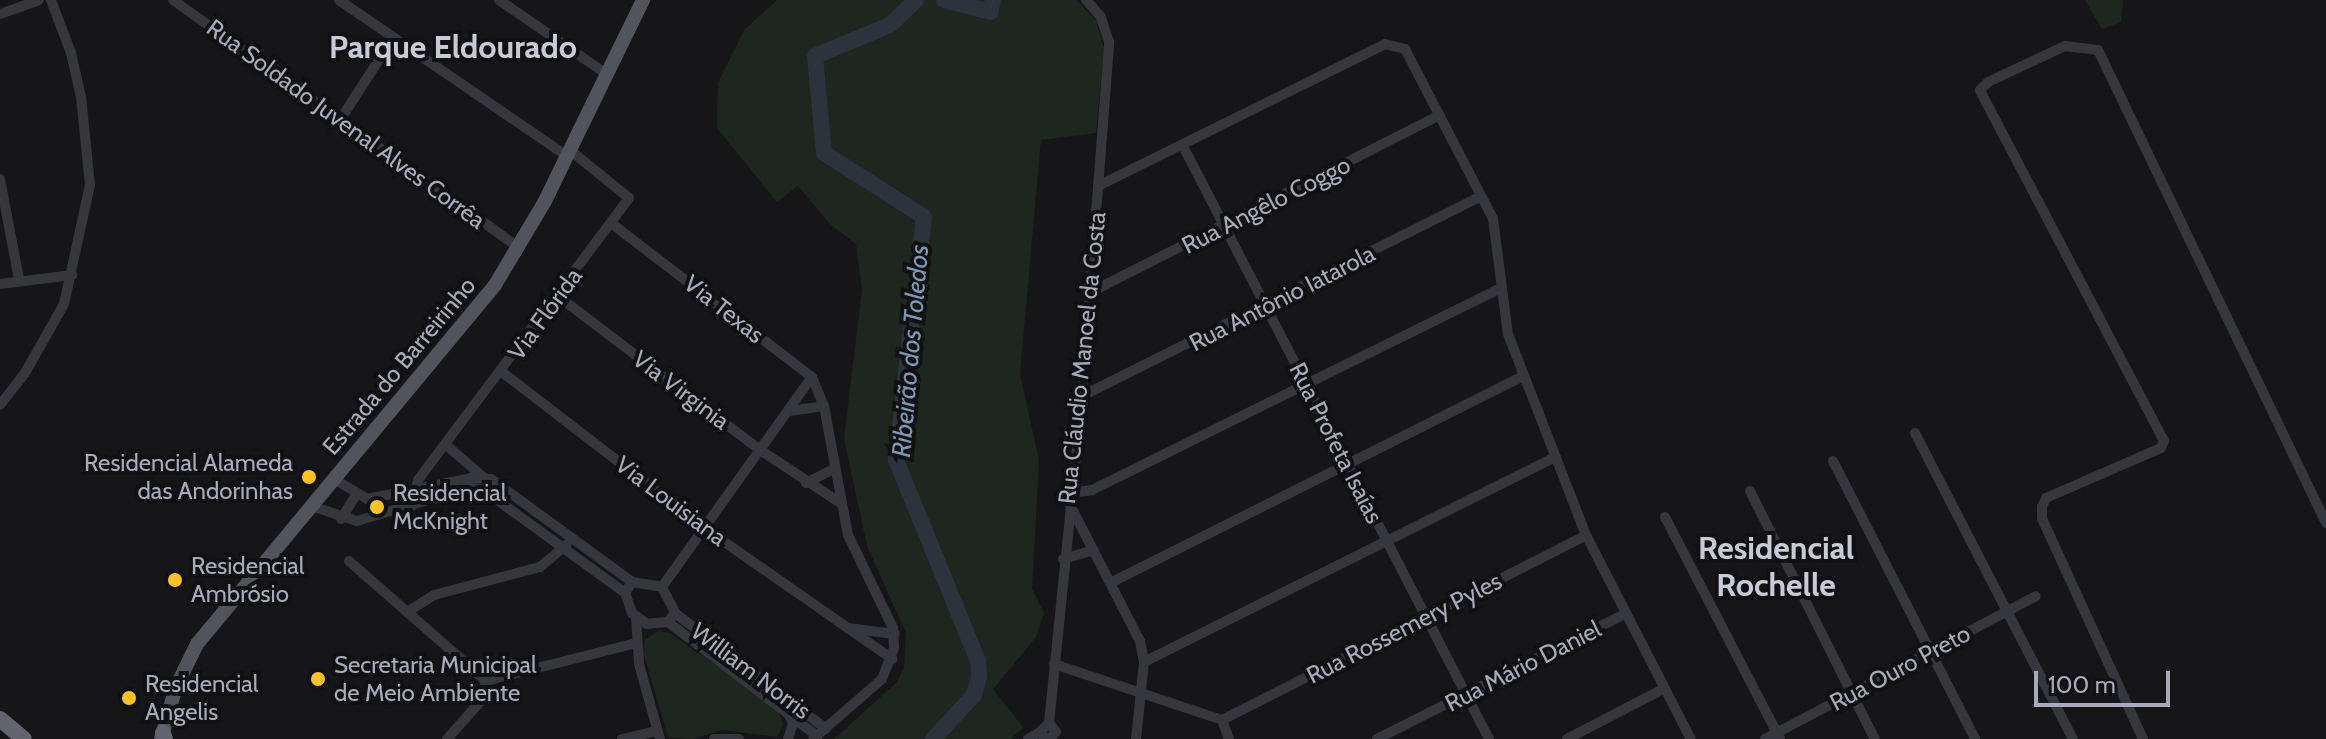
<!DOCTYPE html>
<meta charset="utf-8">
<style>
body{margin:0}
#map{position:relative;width:2326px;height:739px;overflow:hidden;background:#161618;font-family:Cabin,sans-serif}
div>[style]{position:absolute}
.green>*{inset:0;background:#1d261f}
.river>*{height:16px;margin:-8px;padding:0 8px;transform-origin:8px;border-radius:8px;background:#2b343d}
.minor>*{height:10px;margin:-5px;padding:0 5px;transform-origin:5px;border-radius:5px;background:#36373d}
.major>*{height:14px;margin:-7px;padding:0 7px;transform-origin:7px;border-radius:7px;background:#52545c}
.highway>*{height:16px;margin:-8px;padding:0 8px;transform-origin:8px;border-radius:8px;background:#62656f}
.dots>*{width:22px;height:22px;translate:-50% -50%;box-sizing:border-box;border:4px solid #111113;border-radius:50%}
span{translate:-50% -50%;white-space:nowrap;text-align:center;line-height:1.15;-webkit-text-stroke:8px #111113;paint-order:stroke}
.street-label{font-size:24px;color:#a7abb9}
.poi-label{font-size:24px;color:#a7abb9}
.right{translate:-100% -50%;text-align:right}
.left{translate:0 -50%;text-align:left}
.water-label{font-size:26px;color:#7b98b6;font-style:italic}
.district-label{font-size:32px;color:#c8cbd5;font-weight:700}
.scale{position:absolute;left:2034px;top:671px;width:136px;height:36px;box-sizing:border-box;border:4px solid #a7abb9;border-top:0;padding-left:10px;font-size:24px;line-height:28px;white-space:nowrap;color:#a7abb9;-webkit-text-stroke:6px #111113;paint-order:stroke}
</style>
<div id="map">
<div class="green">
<i style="clip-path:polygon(777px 0,1076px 0,1096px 20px,1104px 48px,1096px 133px,1041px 140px,1020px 374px,1039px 460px,1032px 589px,1044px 613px,1036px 637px,993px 689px,1023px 727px,1011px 739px,834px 739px,897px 682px,904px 667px,906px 633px,867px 546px,844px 438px,862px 290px,856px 244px,831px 225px,798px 186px,777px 202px,717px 128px,718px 83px,744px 30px)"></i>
<i style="clip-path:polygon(2085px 0,2123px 0,2121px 22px,2102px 29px)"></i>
<i style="clip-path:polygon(658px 631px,670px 633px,778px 709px,783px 725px,777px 737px,722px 730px,693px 739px,668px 737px,643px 652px,645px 640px)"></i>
</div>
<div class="river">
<i style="left:916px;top:0;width:36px;rotate:136deg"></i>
<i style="left:890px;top:25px;width:81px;rotate:157.5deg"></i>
<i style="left:815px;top:56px;width:97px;rotate:84.7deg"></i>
<i style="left:824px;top:153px;width:119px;rotate:32.6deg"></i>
<i style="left:924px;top:217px;width:245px;rotate:96.6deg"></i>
<i style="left:896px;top:460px;width:217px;rotate:67.8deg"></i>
<i style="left:978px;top:661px;width:16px;rotate:86deg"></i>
<i style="left:979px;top:677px;width:19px;rotate:106deg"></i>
<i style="left:974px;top:695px;width:60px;rotate:133deg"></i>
<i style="left:944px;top:0;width:48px;rotate:14.6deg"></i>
<i style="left:990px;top:12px;width:12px;rotate:-76deg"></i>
</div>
<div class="minor">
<i style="left:173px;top:0;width:426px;rotate:35.6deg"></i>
<i style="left:339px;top:0;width:276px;rotate:34.4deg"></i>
<i style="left:499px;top:0;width:132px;rotate:34.5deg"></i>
<i style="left:0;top:14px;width:41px;rotate:-19.7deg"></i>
<i style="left:340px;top:120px;width:98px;rotate:-57.1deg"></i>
<i style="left:1184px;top:148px;width:665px;rotate:62.7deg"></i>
<i style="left:0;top:179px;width:103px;rotate:79.3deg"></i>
<i style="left:1098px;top:186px;width:320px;rotate:-26.3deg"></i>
<i style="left:1385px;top:44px;width:21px;rotate:14deg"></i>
<i style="left:1405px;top:49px;width:191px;rotate:62.6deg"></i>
<i style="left:1493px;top:219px;width:116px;rotate:82.6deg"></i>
<i style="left:1508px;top:334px;width:216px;rotate:68.8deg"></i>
<i style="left:1586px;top:535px;width:229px;rotate:62.8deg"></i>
<i style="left:611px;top:223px;width:253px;rotate:37.5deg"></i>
<i style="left:812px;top:377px;width:31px;rotate:68deg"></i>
<i style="left:824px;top:406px;width:131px;rotate:79.5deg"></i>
<i style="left:848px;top:535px;width:103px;rotate:64.2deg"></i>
<i style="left:893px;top:628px;width:20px;rotate:87deg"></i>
<i style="left:894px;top:648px;width:33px;rotate:111deg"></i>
<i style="left:882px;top:679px;width:91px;rotate:139deg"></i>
<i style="left:0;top:284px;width:73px;rotate:-7.1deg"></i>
<i style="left:1091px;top:292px;width:391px;rotate:-26.9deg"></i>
<i style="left:558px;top:296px;width:254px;rotate:37.3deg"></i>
<i style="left:760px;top:450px;width:95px;rotate:33.4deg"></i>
<i style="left:502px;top:372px;width:254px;rotate:37.6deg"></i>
<i style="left:703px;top:527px;width:231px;rotate:34.9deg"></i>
<i style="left:1082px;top:396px;width:445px;rotate:-26.6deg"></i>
<i style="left:0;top:405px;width:41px;rotate:-52deg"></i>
<i style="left:25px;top:373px;width:79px;rotate:-60.5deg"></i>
<i style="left:64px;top:304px;width:122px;rotate:-77.7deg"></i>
<i style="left:90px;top:185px;width:88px;rotate:-95.8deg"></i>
<i style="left:81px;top:97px;width:45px;rotate:-102.8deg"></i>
<i style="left:71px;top:53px;width:57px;rotate:-110.7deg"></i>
<i style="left:789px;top:411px;width:35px;rotate:-8deg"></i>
<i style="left:1915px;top:433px;width:344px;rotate:62.7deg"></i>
<i style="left:445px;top:444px;width:49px;rotate:40.9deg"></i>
<i style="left:1833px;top:461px;width:312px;rotate:62.9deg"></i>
<i style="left:334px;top:479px;width:39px;rotate:31deg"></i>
<i style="left:367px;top:499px;width:106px;rotate:-11.4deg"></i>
<i style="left:471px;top:478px;width:20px;rotate:3deg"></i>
<i style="left:491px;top:479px;width:175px;rotate:36.1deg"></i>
<i style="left:806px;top:483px;width:29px;rotate:-27deg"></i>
<i style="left:1750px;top:491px;width:278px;rotate:63.3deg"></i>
<i style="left:1069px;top:493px;width:23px;rotate:-7deg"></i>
<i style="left:1092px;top:490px;width:455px;rotate:-26.3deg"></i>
<i style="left:1069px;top:503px;width:155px;rotate:62.8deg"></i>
<i style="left:1140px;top:641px;width:21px;rotate:79deg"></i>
<i style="left:1144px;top:662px;width:77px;rotate:95.9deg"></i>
<i style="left:311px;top:506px;width:48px;rotate:18.1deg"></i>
<i style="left:357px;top:521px;width:116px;rotate:-16.6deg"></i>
<i style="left:468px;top:488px;width:14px;rotate:4deg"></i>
<i style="left:482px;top:489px;width:177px;rotate:36deg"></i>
<i style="left:412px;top:506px;width:27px;rotate:-77deg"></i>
<i style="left:418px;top:480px;width:352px;rotate:-53.2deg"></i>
<i style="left:629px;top:198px;width:76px;rotate:-140.9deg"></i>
<i style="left:1665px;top:517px;width:250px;rotate:62.6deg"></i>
<i style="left:341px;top:519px;width:28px;rotate:-58deg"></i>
<i style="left:1063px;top:559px;width:32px;rotate:-16deg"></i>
<i style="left:349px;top:561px;width:182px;rotate:41.2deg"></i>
<i style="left:632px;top:582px;width:30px;rotate:9deg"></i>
<i style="left:662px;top:587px;width:29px;rotate:63deg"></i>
<i style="left:675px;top:613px;width:11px;rotate:128deg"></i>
<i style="left:668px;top:622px;width:21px;rotate:175deg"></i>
<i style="left:647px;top:624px;width:19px;rotate:-144deg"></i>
<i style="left:632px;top:613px;width:21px;rotate:-109deg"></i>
<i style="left:625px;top:593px;width:13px;rotate:-58deg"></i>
<i style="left:1112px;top:582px;width:460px;rotate:-26.6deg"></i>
<i style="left:662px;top:587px;width:258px;rotate:-54.5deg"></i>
<i style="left:407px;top:612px;width:32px;rotate:-32deg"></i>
<i style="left:434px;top:595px;width:110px;rotate:-14.8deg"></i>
<i style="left:540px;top:567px;width:35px;rotate:-40deg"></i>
<i style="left:675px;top:613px;width:190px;rotate:37.5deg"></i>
<i style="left:636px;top:617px;width:47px;rotate:86.3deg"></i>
<i style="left:639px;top:664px;width:78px;rotate:74.4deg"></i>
<i style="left:668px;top:622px;width:188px;rotate:37.4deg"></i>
<i style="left:847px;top:628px;width:48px;rotate:7.1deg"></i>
<i style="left:1144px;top:662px;width:460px;rotate:-26.5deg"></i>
<i style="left:1054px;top:664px;width:177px;rotate:18.4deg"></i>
<i style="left:1222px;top:720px;width:20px;rotate:70deg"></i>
<i style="left:486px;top:681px;width:155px;rotate:-14.2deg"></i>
<i style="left:787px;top:711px;width:13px;rotate:63deg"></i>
<i style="left:793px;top:723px;width:17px;rotate:107deg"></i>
<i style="left:1222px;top:720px;width:408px;rotate:-26.9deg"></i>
<i style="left:1049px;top:723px;width:329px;rotate:-84.2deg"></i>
<i style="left:1082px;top:396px;width:355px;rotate:-85.6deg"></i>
<i style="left:1109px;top:42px;width:26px;rotate:-108deg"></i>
<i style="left:1101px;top:17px;width:23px;rotate:-131deg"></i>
<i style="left:447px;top:739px;width:50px;rotate:-48.3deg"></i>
<i style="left:480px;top:702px;width:22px;rotate:-74deg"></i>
<i style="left:622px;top:739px;width:36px;rotate:-13deg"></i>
<i style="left:714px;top:739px;width:25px"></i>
<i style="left:1028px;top:739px;width:14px;rotate:-30deg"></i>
<i style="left:1046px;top:739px;width:9px;rotate:-131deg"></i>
<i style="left:1040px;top:732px;width:13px;rotate:-45deg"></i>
<i style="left:1049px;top:723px;width:11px;rotate:52deg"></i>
<i style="left:1056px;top:732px;width:10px;rotate:135deg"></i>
<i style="left:1377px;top:739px;width:279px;rotate:-26.8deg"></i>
<i style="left:1567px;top:739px;width:110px;rotate:-27.5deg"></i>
<i style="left:1765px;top:739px;width:306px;rotate:-27.8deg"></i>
<i style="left:2143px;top:739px;width:243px;rotate:-114.6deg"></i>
<i style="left:2042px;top:518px;width:11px;rotate:-90deg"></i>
<i style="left:2042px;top:507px;width:10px;rotate:-66deg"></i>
<i style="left:2046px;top:498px;width:125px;rotate:-23.5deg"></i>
<i style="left:2161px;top:448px;width:8px;rotate:-67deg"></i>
<i style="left:2164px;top:441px;width:396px;rotate:-117.7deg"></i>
<i style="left:1980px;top:90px;width:11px;rotate:-45deg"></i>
<i style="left:1988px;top:82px;width:85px;rotate:-25.1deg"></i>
<i style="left:2065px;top:46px;width:33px;rotate:7deg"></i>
<i style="left:2098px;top:50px;width:525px;rotate:64.26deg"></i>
</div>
<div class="major">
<i style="left:161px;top:739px;width:54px;rotate:-73.9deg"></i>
<i style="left:176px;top:687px;width:48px;rotate:-64deg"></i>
<i style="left:197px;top:644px;width:467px;rotate:-50.3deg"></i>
<i style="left:495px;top:285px;width:98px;rotate:-59.2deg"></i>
<i style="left:545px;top:201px;width:224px;rotate:-64deg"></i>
</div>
<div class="highway">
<i style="left:0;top:719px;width:31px;rotate:40deg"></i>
<i style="left:163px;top:733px;width:6px;rotate:72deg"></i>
</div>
<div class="dots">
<i style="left:309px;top:477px;background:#ffc127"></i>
<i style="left:377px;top:507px;background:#ffc127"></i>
<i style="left:175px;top:580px;background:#ffc127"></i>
<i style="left:318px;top:679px;background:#ffc127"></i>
<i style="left:129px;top:698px;background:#ffc127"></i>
</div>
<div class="street-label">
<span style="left:346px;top:124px;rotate:36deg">Rua Soldado Juvenal Alves Corrêa</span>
<span style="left:1266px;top:205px;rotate:-27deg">Rua Angêlo Coggo</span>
<span style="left:1282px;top:298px;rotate:-27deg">Rua Antônio Iatarola</span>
<span style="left:724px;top:309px;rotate:38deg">Via Texas</span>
<span style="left:545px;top:314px;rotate:-54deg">Via Flórida</span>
<span style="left:1082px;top:358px;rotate:-84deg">Rua Cláudio Manoel da Costa</span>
<span style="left:399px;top:366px;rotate:-50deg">Estrada do Barreirinho</span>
<span style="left:681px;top:390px;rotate:37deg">Via Virginia</span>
<span style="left:1336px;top:443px;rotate:63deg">Rua Profeta Isaías</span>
<span style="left:671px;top:501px;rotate:37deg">Via Louisiana</span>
<span style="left:1404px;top:628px;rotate:-27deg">Rua Rossemery Pyles</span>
<span style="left:1523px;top:666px;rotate:-27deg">Rua Mário Daniel</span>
<span style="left:1900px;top:668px;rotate:-28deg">Rua Ouro Preto</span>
<span style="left:751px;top:671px;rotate:37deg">William Norris</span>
</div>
<div class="poi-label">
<span class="right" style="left:293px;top:477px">Residencial Alameda<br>das Andorinhas</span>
<span class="left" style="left:393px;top:507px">Residencial<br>McKnight</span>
<span class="left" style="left:191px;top:580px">Residencial<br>Ambrósio</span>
<span class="left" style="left:334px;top:679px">Secretaria Municipal<br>de Meio Ambiente</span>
<span class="left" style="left:145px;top:698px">Residencial<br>Angelis</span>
</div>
<div class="water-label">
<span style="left:911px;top:351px;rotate:-85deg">Ribeirão dos Toledos</span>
</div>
<div class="district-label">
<span style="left:453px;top:47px">Parque Eldourado</span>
<span style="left:1776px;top:567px">Residencial<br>Rochelle</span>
</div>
<div class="scale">100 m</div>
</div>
